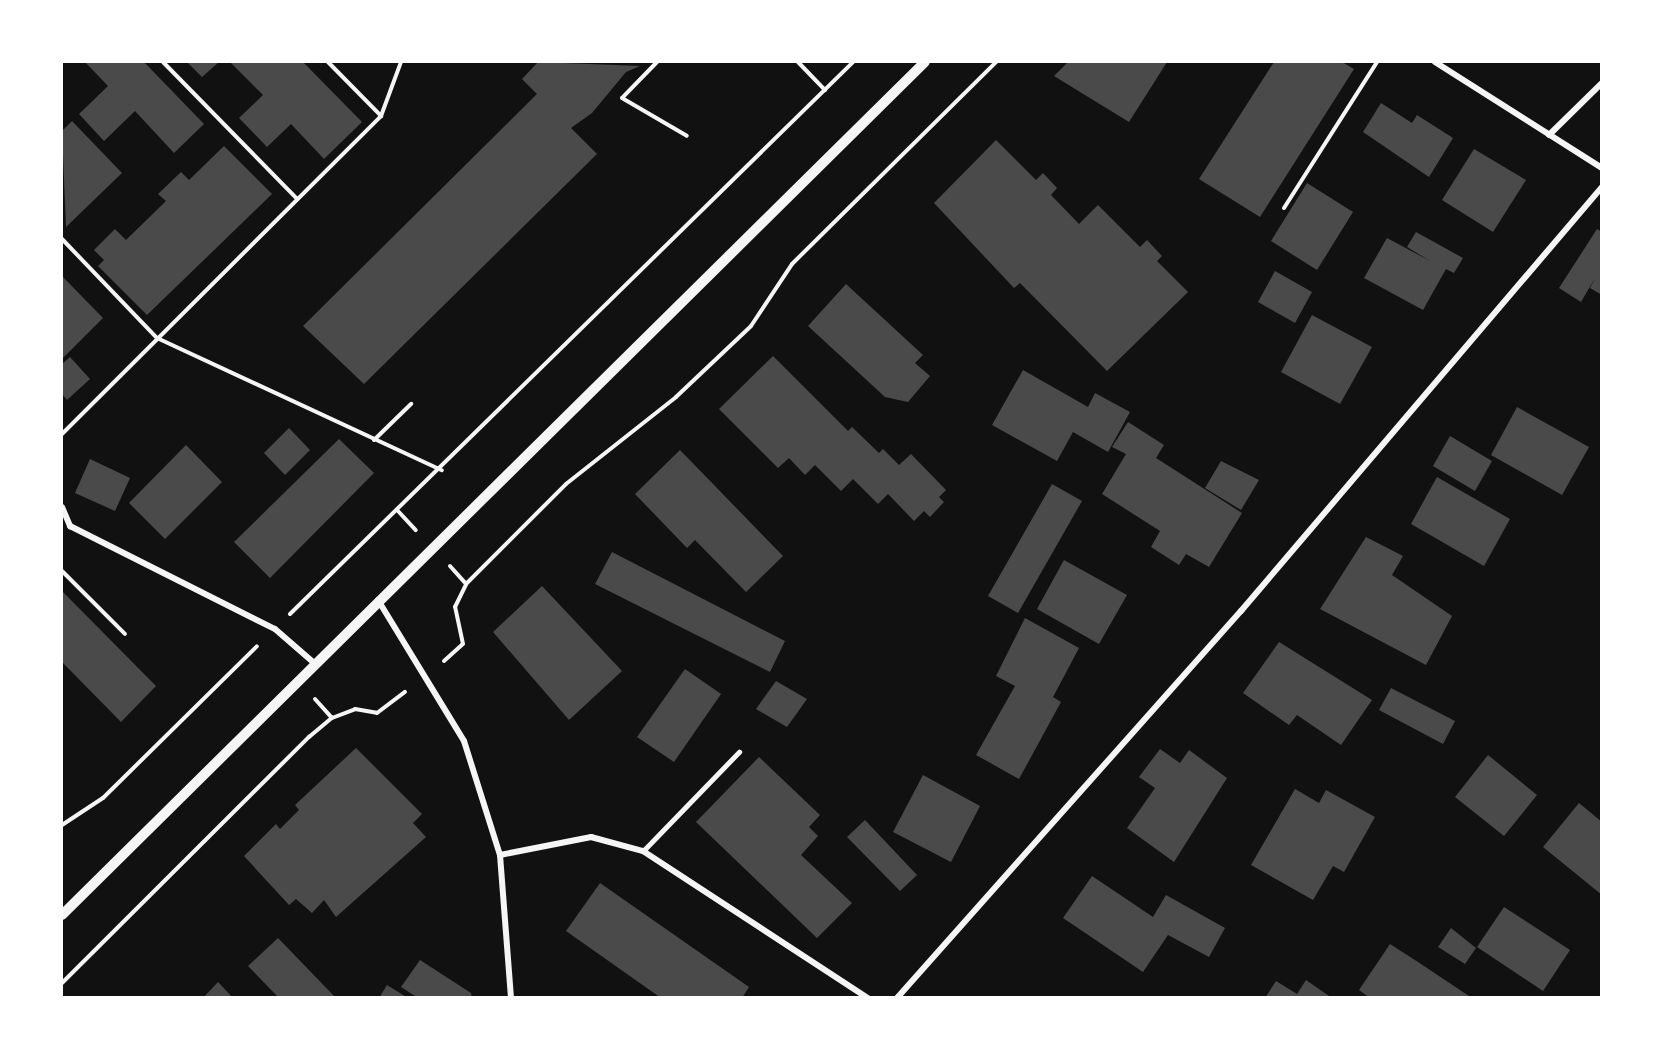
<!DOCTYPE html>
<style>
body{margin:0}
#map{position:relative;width:1663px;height:1059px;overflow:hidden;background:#111;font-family:"Fira Sans",sans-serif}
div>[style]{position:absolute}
.building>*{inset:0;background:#4a4a4a}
.path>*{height:4px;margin:-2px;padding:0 2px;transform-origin:2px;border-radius:2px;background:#f5f5f5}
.service>*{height:4.5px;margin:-2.25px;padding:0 2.25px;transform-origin:2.25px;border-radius:2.25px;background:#f5f5f5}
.minor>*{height:6px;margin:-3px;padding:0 3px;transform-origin:3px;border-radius:3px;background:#f5f5f5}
.tertiary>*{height:10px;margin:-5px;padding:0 5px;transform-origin:5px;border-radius:5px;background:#f5f5f5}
span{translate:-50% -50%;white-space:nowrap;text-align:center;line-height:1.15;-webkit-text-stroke:4.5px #fff;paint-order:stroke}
.frame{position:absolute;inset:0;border:63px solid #fff;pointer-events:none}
</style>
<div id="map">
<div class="building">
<i style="clip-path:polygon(85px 62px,144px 62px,204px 124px,174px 153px,135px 111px,104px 141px,79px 114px,108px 86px)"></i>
<i style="clip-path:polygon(187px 62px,219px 62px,202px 77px)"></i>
<i style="clip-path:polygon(230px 62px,303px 62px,362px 122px,324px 159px,291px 124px,267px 147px,239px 118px,263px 95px)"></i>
<i style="clip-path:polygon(538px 62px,640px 66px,626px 72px,592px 113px,571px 128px,597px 154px,364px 384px,303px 326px,537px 94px,522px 79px)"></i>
<i style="clip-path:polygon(1068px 62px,1167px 62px,1129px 122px,1054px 76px)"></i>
<i style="clip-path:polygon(1274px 62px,1342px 62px,1354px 69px,1260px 217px,1199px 179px)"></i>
<i style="clip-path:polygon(1381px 103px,1412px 123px,1417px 115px,1453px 138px,1429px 177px,1363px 132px)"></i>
<i style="clip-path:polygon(72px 121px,122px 173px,66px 227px,62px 131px)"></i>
<i style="clip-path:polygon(996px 140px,1036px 180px,1043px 173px,1057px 188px,1051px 195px,1079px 224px,1098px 205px,1140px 247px,1147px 240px,1162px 256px,1157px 261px,1188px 292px,1107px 371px,1020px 283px,1014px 288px,934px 203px)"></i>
<i style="clip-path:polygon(224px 146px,272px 194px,147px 315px,98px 266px,104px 260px,94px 250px,115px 229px,126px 240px,166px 201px,158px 194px,181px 172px,189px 180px)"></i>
<i style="clip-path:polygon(1474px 149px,1526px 180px,1493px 232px,1442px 200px)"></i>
<i style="clip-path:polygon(1307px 183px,1353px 212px,1317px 270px,1271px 241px)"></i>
<i style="clip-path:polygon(1597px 229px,1602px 232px,1602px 295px,1590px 288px,1595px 278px,1581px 302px,1559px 288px)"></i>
<i style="clip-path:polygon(1416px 232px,1463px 258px,1454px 273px,1446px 269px,1423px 310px,1364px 278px,1387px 238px,1430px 261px,1407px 247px)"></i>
<i style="clip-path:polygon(1275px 271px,1312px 292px,1295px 323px,1258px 302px)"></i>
<i style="clip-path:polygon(62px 276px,103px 318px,62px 359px)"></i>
<i style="clip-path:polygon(846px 284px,923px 355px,915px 363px,930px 376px,908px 402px,885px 397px,808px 326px)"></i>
<i style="clip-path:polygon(1312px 315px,1372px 347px,1340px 404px,1281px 372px)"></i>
<i style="clip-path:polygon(773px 356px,848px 431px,852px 427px,879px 453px,883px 449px,899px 465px,911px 454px,946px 490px,939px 497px,944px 502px,930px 517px,924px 511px,914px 521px,888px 494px,878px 504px,853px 479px,841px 491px,815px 465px,805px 475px,789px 458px,778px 468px,719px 409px)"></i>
<i style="clip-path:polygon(70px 357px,90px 379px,67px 400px,62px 394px,62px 364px)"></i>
<i style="clip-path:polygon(1023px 370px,1088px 407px,1095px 393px,1130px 412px,1108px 452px,1073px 432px,1057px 461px,992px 425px)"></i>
<i style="clip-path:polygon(1517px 407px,1589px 447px,1562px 495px,1491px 455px)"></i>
<i style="clip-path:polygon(1128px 422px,1164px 445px,1156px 458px,1242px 513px,1209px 567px,1186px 554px,1179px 565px,1151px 547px,1160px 531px,1102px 494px,1126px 454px,1112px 447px)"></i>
<i style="clip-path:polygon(289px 428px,310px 450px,285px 475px,264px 453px)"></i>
<i style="clip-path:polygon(1450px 436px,1492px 461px,1475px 491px,1433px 466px)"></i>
<i style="clip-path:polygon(339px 439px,374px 473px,270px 578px,234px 542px)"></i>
<i style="clip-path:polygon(186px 445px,222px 482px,165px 539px,129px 503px)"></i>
<i style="clip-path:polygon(680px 450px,783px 556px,746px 592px,695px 540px,687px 548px,635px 494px)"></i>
<i style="clip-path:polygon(90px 459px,130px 478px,115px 511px,75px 493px)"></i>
<i style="clip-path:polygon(1221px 461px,1259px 480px,1241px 510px,1205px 488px)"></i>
<i style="clip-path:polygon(1437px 477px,1510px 519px,1484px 566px,1411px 524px)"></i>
<i style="clip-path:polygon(1052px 484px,1082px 501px,1018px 613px,988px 596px)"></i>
<i style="clip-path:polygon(1366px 537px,1403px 556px,1392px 575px,1452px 616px,1426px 665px,1320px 609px)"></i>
<i style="clip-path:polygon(612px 552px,785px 641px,770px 672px,595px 584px)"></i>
<i style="clip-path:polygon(1064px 560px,1127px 595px,1099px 644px,1037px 609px)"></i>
<i style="clip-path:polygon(542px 586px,622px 671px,569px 720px,493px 632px)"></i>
<i style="clip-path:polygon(62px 591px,156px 686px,121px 722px,62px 662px)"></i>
<i style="clip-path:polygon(1025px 618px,1079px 648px,1053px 697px,1061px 702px,1019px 779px,976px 755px,1015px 686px,996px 676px)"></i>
<i style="clip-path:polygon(1279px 642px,1372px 700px,1341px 745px,1297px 715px,1289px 725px,1243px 693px)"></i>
<i style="clip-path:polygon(685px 669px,721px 694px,674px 762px,637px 737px)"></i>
<i style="clip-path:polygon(776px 681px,807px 699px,787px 727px,756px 709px)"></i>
<i style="clip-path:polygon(1391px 688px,1455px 721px,1443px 744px,1379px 710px)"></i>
<i style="clip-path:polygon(356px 748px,422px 814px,413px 823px,426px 837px,336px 917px,324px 900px,312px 913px,296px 899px,289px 905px,244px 856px,276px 824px,280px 829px,299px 810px,295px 805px)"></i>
<i style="clip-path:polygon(1160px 749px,1180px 763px,1189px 750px,1227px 778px,1174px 862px,1127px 828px,1155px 788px,1139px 777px)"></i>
<i style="clip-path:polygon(1488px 755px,1537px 795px,1504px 836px,1455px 797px)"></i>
<i style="clip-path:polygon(759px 757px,820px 815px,809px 827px,818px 836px,801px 855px,852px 903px,817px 938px,696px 822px)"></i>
<i style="clip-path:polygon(923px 775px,980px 806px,951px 862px,893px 832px)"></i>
<i style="clip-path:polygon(1295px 789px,1319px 803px,1326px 790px,1375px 817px,1344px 872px,1333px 866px,1313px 900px,1251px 865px)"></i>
<i style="clip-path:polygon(1579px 803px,1602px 822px,1602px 895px,1543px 847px)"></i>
<i style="clip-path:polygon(865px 820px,917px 875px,900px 891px,847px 837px)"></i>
<i style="clip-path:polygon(1092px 876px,1153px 917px,1166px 895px,1225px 928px,1209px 957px,1168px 935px,1143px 972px,1063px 918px)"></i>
<i style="clip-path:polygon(600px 883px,749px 987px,742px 998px,661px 998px,566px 931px)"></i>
<i style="clip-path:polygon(1504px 907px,1570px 950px,1543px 991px,1477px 947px)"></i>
<i style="clip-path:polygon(1451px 928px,1476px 948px,1465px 964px,1438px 947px)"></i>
<i style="clip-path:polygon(278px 938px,336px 998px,279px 998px,248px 966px)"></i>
<i style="clip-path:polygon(1390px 944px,1418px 962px,1472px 998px,1370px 998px,1359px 990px)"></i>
<i style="clip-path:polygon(420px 960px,471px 993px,472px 998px,418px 998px,401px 987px)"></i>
<i style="clip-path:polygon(1306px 980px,1332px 998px,1265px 998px,1276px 981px,1297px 994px)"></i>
<i style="clip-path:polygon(218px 982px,233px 998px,203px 998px)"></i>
<i style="clip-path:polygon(387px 985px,408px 998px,379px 998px)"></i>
</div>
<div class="path">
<i style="left:163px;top:62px;width:192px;rotate:45.6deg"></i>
<i style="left:328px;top:62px;width:76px;rotate:45.5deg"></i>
<i style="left:657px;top:62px;width:50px;rotate:134.2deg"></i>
<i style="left:622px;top:98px;width:75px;rotate:30.3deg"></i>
<i style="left:798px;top:62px;width:39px;rotate:46deg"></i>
<i style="left:1284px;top:208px;width:173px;rotate:-57.5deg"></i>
<i style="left:62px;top:239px;width:137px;rotate:46.2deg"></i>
<i style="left:157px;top:338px;width:314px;rotate:24.9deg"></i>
<i style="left:62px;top:434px;width:450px;rotate:-44.9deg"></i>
<i style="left:381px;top:116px;width:58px;rotate:-69.7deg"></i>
<i style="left:374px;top:440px;width:52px;rotate:-44.2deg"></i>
<i style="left:398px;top:511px;width:26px;rotate:47deg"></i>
<i style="left:450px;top:566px;width:24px;rotate:48deg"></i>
<i style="left:62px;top:571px;width:89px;rotate:45deg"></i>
<i style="left:290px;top:614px;width:788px;rotate:-44.43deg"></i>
<i style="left:444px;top:661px;width:25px;rotate:-42deg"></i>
<i style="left:463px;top:644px;width:38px;rotate:-102deg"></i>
<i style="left:455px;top:607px;width:25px;rotate:-64deg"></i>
<i style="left:466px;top:584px;width:141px;rotate:-45deg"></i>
<i style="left:566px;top:484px;width:140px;rotate:-38.3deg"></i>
<i style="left:676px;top:397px;width:103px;rotate:-43.4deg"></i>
<i style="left:751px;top:326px;width:74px;rotate:-56.5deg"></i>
<i style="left:792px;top:264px;width:287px;rotate:-44.7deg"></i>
<i style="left:315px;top:699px;width:25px;rotate:48deg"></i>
<i style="left:62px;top:825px;width:49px;rotate:-33.4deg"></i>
<i style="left:103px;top:798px;width:216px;rotate:-44.6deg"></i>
<i style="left:62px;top:983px;width:349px;rotate:-44.9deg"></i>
<i style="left:309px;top:737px;width:30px;rotate:-40deg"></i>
<i style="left:332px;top:718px;width:25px;rotate:-21deg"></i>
<i style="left:355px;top:709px;width:22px;rotate:10deg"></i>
<i style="left:377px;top:713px;width:35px;rotate:-37deg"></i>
</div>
<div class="service">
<i style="left:643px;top:851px;width:138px;rotate:-45.9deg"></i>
</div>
<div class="minor">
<i style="left:1435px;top:62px;width:198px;rotate:32.4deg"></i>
<i style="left:1549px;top:135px;width:74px;rotate:-44.5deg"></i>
<i style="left:62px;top:507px;width:21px;rotate:67deg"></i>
<i style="left:70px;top:526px;width:229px;rotate:26.7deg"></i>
<i style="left:275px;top:629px;width:50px;rotate:41deg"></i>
<i style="left:378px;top:600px;width:165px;rotate:58.6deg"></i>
<i style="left:464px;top:741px;width:120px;rotate:72.5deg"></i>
<i style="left:500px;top:855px;width:143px;rotate:85.6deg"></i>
<i style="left:500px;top:855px;width:93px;rotate:-11.2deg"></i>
<i style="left:591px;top:837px;width:54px;rotate:15.1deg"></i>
<i style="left:643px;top:851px;width:269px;rotate:33.2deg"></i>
<i style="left:897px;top:998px;width:518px;rotate:-48.37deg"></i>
<i style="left:1241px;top:611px;width:557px;rotate:-49.59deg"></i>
</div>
<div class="tertiary">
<i style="left:62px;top:915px;width:1213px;rotate:-44.67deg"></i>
</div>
<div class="frame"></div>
</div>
